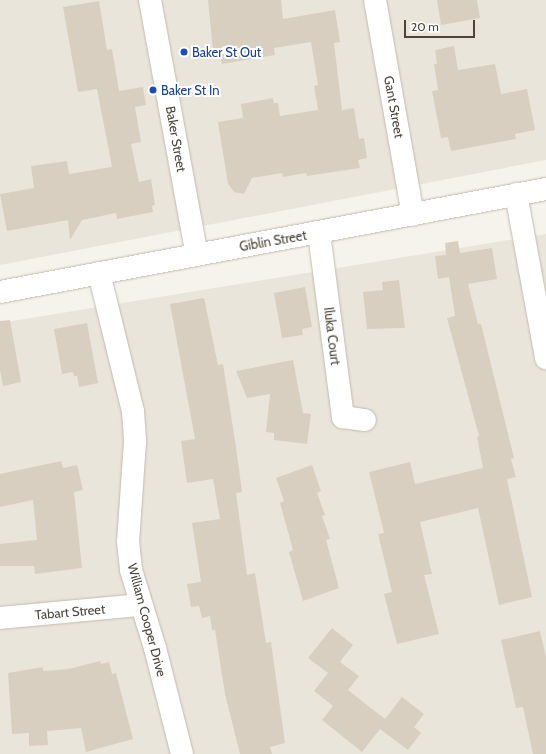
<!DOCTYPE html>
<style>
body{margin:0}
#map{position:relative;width:546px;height:754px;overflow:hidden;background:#f6f3ec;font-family:Cabin,sans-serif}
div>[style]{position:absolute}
.residential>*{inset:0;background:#eae5da}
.building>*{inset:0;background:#d8cfc1}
.roads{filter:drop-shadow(0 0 1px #c2bbae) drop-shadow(0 0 1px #c2bbae)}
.minor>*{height:22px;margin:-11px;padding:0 11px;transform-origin:11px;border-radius:11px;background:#fff}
.dots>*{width:11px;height:11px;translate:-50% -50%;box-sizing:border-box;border:2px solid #fff;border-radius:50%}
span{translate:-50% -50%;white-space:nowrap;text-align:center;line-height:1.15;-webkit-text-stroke:4px #fff;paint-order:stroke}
.transit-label{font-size:13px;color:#164399}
.left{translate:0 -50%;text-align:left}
.street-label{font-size:13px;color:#4b4439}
.scale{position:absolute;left:404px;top:20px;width:71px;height:18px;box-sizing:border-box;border:2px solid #4b4439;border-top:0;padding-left:5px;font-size:12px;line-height:14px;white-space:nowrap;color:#4b4439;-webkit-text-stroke:3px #fff;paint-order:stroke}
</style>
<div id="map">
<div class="residential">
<i style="clip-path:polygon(0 0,546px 0,546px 160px,0 265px)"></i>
<i style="clip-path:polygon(546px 234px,546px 754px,0 754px,0 323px)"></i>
</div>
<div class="building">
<i style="clip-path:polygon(208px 0,281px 0,283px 19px,335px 10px,340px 42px,334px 43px,342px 110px,354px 108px,359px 139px,364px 138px,367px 158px,358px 160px,360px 168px,307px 176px,306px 173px,283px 177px,282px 173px,252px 178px,244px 194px,234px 192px,228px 184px,218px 122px,243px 118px,241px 104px,273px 98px,274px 103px,278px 103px,280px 116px,318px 110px,314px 86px,318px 85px,311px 42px,274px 48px,275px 55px,222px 64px,219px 50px,213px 51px)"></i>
<i style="clip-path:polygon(437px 0,477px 0,480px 18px,441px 25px)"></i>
<i style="clip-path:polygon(99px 1px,107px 50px,112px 49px,119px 91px,143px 87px,146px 105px,135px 107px,141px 142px,131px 144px,139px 182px,151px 179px,155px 205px,152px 206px,153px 212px,117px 219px,116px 213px,82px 220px,70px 240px,68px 220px,7px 231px,0 194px,34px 188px,31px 166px,67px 161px,69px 174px,112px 167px,97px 89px,78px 92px,63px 7px)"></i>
<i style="clip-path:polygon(454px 46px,458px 70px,495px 64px,501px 94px,527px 89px,535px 130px,515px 134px,516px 139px,451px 151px,448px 137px,441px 138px,432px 91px,438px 90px,434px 64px,437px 64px,435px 50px)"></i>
<i style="clip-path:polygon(458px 241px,460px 253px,492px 248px,497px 279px,468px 284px,478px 324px,481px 324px,514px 458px,511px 459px,516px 477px,507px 479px,532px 597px,499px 605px,478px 508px,420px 522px,432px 574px,424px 575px,439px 634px,397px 644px,384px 594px,392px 592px,378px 534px,384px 533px,369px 472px,410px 462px,415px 484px,483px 468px,477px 437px,479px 436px,447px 318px,455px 316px,449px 277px,438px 279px,435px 256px,446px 255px,445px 243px)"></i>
<i style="clip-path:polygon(399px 280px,405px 328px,367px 329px,363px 292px,383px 290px,382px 282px)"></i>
<i style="clip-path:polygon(305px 287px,312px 327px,302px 329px,303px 335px,282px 338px,274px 293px)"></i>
<i style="clip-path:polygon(204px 298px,218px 365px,223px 364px,236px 447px,242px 492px,236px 493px,247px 575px,255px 573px,266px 643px,271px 642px,285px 743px,270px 747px,272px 754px,240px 754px,225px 694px,215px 630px,212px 630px,210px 616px,202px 618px,199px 606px,191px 607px,187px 584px,201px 582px,192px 523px,220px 519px,213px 479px,187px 483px,181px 441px,195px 439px,170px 304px)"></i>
<i style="clip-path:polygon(10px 320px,21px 382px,3px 386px,0 370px,0 321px)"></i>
<i style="clip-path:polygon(87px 323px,98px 383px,79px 387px,77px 376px,74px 376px,73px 372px,62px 374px,54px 329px)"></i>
<i style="clip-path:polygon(293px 360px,303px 413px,311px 414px,307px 444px,274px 440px,274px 433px,266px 432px,270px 394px,247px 398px,236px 371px)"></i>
<i style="clip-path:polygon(61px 461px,63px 468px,77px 465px,83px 490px,74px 492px,82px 568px,35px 574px,34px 566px,0 566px,0 544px,37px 540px,33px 500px,0 507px,0 474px)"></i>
<i style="clip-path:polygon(312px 465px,321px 491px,317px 493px,325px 515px,322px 516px,330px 539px,326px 540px,339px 588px,303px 601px,289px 552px,293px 550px,280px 503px,284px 501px,276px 478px)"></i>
<i style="clip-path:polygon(332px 628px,353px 645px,340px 662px,359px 676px,348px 690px,385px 719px,402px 697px,424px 714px,414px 727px,421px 733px,408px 750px,380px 729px,362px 752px,322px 720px,333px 706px,314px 691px,328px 673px,308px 658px)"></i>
<i style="clip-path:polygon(540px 631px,546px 657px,546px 754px,533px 754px,523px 707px,516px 708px,501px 640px)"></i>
<i style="clip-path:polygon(100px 661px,101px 664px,109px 662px,112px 674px,116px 673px,133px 739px,86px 752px,81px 728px,47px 731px,48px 745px,29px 746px,29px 733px,12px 734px,8px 673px,43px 667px,43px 671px,69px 669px)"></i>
</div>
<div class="roads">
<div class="minor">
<i style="left:150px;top:0;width:259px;rotate:79.6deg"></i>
<i style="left:375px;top:0;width:218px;rotate:80deg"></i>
<i style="left:516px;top:194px;width:167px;rotate:79.6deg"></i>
<i style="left:319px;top:233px;width:186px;rotate:82.6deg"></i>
<i style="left:343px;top:417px;width:22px;rotate:8deg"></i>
<i style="left:99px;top:273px;width:142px;rotate:76.2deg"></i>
<i style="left:133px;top:411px;width:31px;rotate:86deg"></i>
<i style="left:135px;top:442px;width:99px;rotate:94deg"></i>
<i style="left:128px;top:541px;width:29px;rotate:84deg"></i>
<i style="left:131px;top:570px;width:82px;rotate:72.9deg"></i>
<i style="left:155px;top:648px;width:109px;rotate:75.7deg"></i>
<i style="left:0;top:292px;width:556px;rotate:-10.68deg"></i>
<i style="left:0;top:618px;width:142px;rotate:-5.3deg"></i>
</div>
</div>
<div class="dots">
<i style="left:184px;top:52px;background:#1a4fb4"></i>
<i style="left:153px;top:90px;background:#1a4fb4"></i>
</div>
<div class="transit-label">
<span class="left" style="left:192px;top:52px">Baker St Out</span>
<span class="left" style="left:161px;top:90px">Baker St In</span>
</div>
<div class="street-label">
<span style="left:394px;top:107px;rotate:80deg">Gant Street</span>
<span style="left:176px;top:139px;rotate:80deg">Baker Street</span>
<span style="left:273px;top:241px;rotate:-10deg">Giblin Street</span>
<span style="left:332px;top:336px;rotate:83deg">Iluka Court</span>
<span style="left:70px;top:612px;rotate:-5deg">Tabart Street</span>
<span style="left:147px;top:620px;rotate:75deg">William Cooper Drive</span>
</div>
<div class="scale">20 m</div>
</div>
